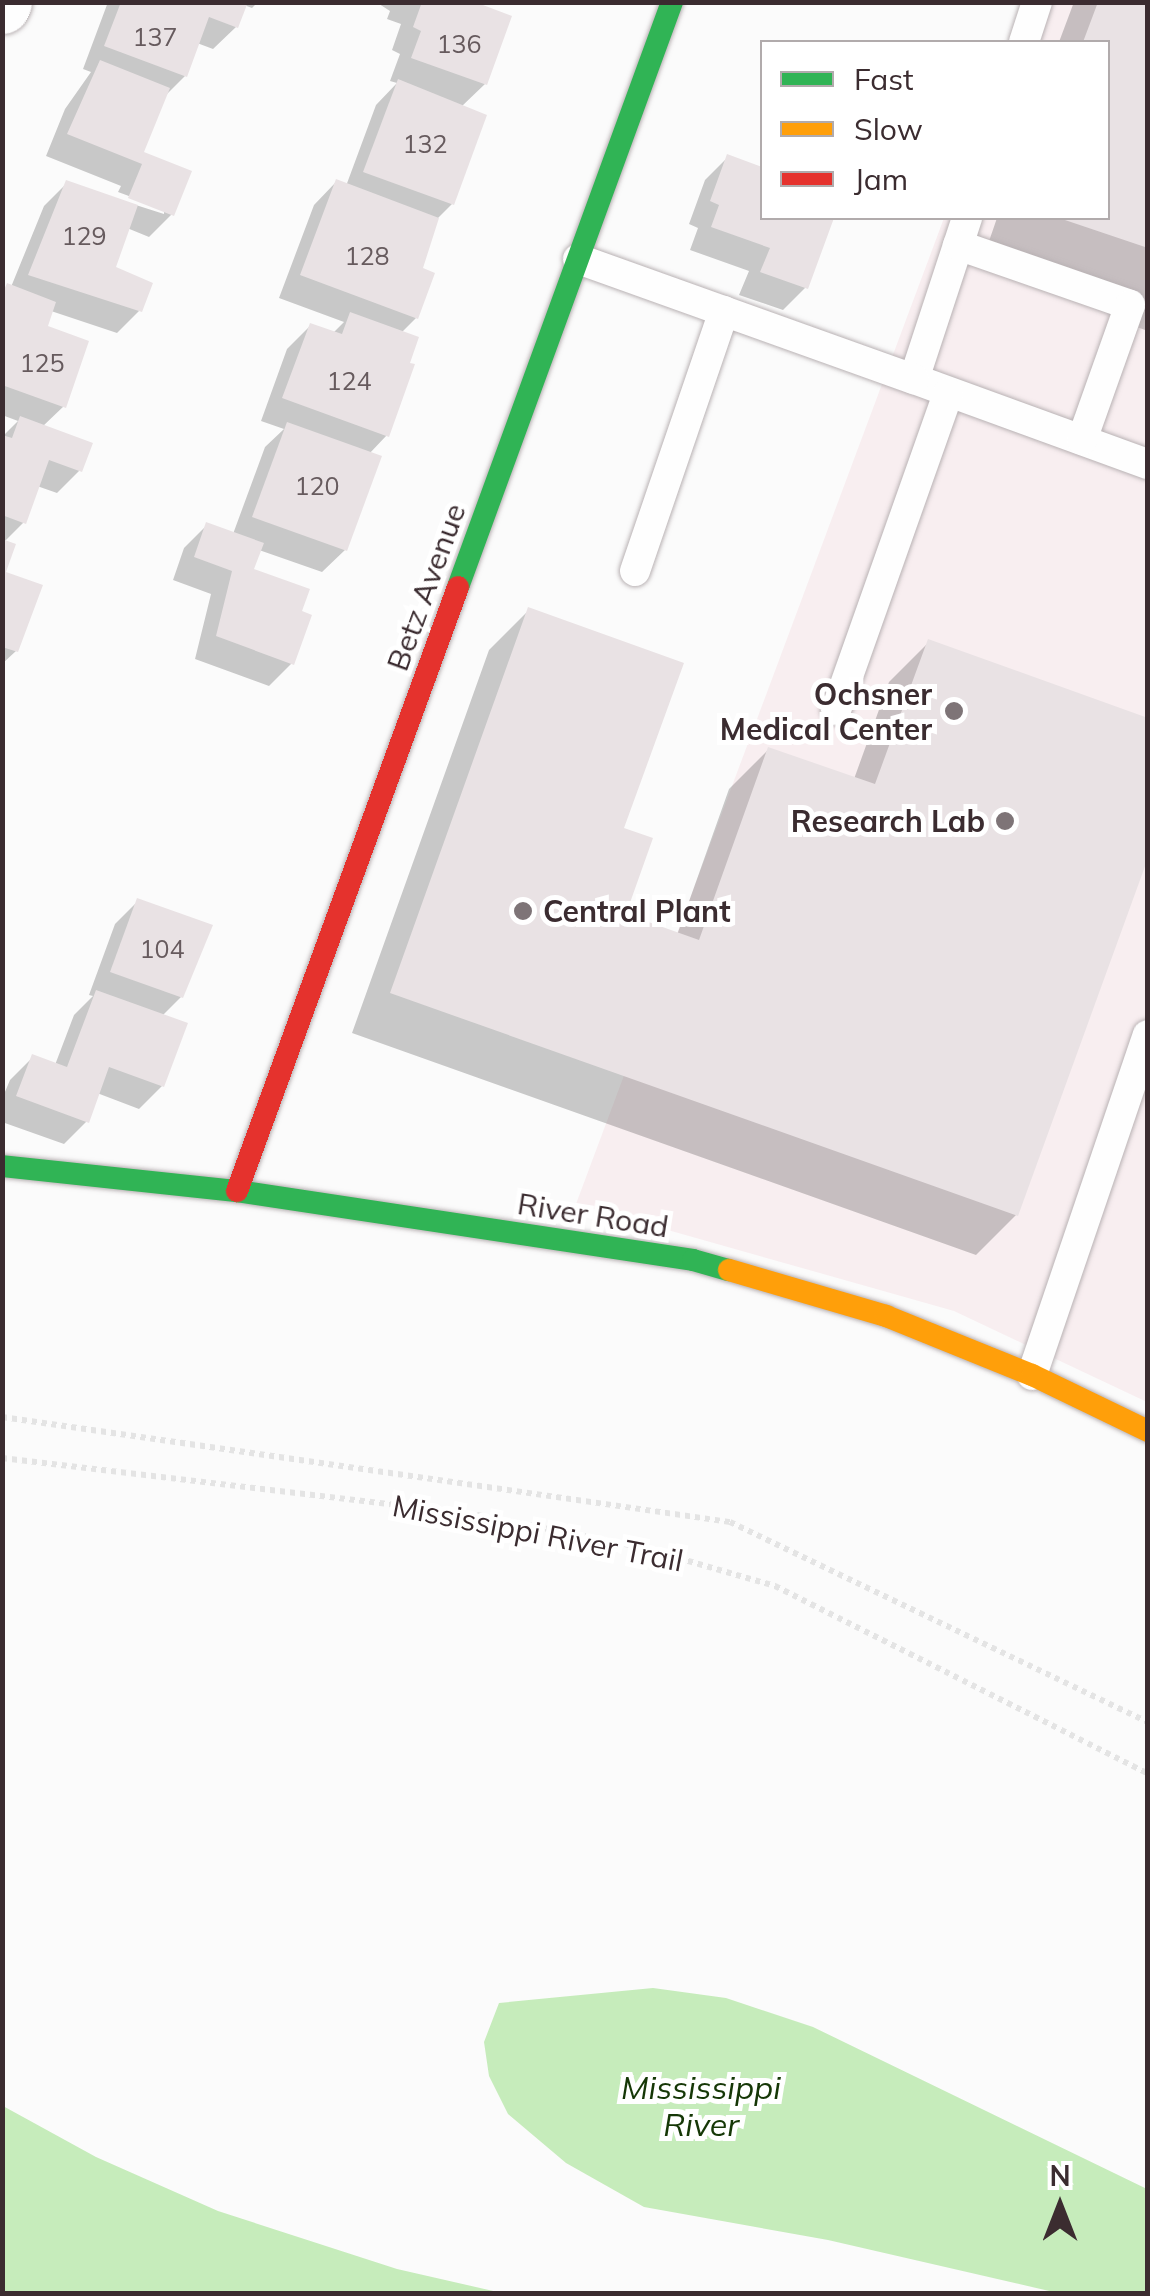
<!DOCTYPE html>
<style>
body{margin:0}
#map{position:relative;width:1150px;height:2296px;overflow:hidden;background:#fbfbfb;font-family:Mulish,sans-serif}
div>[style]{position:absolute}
.built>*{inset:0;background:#f8eef0}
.water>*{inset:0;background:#c6ecbb}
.shadow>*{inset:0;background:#0003}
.building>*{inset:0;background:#e9e2e4}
.path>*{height:6px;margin-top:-3px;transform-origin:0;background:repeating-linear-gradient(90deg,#e4e4e4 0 5px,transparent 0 10px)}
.roads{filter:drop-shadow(0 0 2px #b9b2b4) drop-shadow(0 0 2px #b9b2b4)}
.lane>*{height:30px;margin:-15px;padding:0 15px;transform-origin:15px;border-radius:15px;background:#fefefe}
.street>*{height:55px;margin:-27.5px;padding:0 27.5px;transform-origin:27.5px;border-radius:27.5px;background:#fefefe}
.fast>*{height:22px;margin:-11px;padding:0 11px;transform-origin:11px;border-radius:11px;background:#30b455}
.slow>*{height:22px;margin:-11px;padding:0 11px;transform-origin:11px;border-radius:11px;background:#ff9f0a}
.jam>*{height:22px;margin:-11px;padding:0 11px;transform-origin:11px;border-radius:11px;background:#e5322d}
.dots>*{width:28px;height:28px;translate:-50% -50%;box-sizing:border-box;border:5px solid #fff;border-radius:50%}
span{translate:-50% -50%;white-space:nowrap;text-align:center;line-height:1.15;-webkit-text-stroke:10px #fff;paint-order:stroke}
.number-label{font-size:25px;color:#665a5d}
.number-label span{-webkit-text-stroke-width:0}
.street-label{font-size:30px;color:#3b2c30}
.poi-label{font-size:30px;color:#3b2c30;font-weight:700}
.right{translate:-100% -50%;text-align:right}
.left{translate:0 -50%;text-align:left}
.water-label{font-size:32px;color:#153706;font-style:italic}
.frame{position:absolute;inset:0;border:5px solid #3b2c30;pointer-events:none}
.legend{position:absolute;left:760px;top:40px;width:350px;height:180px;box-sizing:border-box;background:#fff;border:2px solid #b1abac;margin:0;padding:12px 18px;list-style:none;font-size:30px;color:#3b2c30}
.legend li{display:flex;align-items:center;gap:20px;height:50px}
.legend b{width:50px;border:2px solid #b1abac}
.north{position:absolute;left:1010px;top:2156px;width:100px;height:100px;-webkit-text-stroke:8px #fff;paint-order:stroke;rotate:0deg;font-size:28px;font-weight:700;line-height:40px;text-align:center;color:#3b2c30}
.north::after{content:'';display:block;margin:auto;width:35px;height:45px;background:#3b2c30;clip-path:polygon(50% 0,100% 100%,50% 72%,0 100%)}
</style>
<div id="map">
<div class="built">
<i style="clip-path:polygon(1024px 3px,1147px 3px,1147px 1402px,954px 1311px,576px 1204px,944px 218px,1108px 218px,1108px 42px,1009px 42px)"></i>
</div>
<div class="water">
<i style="clip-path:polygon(653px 1988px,726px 1998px,813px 2027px,1147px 2189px,1147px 2293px,1058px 2293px,828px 2240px,644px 2207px,566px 2163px,508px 2114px,489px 2076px,484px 2042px,499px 2003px)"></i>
<i style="clip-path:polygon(3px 2106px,96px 2157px,218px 2211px,397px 2269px,502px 2293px,3px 2293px)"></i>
</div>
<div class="shadow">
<i style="clip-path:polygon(108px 2px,258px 2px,252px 8px,244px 5px,236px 27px,213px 49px,197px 43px,185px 76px,164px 97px,141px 154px,172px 214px,149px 237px,127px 228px,112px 268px,140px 310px,117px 333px,51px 311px,45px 328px,64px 406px,42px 427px,80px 470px,57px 493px,37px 486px,24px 522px,4px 542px,3px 574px,16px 651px,2px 664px,2px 437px,18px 421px,2px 415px,2px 291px,11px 287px,44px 206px,67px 183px,164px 214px,164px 209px,118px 192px,121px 186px,46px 156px,65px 109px,91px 72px,83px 69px)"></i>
<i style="clip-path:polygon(376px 2px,468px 2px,485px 84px,461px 107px,452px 204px,436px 220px,420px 270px,416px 318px,401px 333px,387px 435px,369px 454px,345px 550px,322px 572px,259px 550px,251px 570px,299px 612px,292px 663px,269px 686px,195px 659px,211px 594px,173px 580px,184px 548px,207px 525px,233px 534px,265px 447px,284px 429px,261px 421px,287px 349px,310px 326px,332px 334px,344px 322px,279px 298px,314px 205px,336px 182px,346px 186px,376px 105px,397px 83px,390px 81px,400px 54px,392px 50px,401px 24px,387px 19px,390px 11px)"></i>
<i style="clip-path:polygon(1074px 2px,1148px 2px,1148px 331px,1114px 319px,1122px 292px,987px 247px,997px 218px,1108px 218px,1108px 42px,1059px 42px)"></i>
<i style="clip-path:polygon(728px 157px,762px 169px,762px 218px,831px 218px,806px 287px,783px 310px,739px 295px,749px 271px,690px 250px,698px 228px,689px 224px,705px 180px)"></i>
<i style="clip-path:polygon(529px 610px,621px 829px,623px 915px,677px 935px,729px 789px,769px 749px,854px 779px,889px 682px,929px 642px,1016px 1215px,976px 1255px,352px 1033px,489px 650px)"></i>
<i style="clip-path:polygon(138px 901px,181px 997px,162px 1016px,162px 1086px,139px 1109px,97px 1093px,87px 1121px,64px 1144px,2px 1122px,2px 1099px,10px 1080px,33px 1057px,55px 1065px,74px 1015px,93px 996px,89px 995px,115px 924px)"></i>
</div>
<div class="building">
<i style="clip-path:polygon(121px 2px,248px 2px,238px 28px,209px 17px,187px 77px,104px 46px)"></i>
<i style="clip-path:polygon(422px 2px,475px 2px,512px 16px,487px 85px,411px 58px,421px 31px,413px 27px)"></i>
<i style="clip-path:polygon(1098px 2px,1148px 2px,1148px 248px,1059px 218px,1108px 218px,1108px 42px,1083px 42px)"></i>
<i style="clip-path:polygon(100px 60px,170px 88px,144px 152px,192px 171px,174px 216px,128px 198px,142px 164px,67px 134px)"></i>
<i style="clip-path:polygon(398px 79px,487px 115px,454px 205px,363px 172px)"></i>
<i style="clip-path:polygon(727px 154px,762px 167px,762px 218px,834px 218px,808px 289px,760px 272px,770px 248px,711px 227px,719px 205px,710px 201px)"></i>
<i style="clip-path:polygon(336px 179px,439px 218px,423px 268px,435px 273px,418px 319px,300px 275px)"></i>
<i style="clip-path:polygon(66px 180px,138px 205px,116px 267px,153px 283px,142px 312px,28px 275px)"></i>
<i style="clip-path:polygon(7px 283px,56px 302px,48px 326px,89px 341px,66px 408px,2px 385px,2px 295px)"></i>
<i style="clip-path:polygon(350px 312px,419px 337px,410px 363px,415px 364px,389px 437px,282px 398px,310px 323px,342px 334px)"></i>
<i style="clip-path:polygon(20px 416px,93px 443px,82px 472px,49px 460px,26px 524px,2px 515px,2px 435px,12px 438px)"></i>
<i style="clip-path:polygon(287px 422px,382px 456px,347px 551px,252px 517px)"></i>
<i style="clip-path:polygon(206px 522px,264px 543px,254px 569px,310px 589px,302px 611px,312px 615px,294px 665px,216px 636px,232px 571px,194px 557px)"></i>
<i style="clip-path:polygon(2px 539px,16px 544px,6px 572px,43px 585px,18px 652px,2px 647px)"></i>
<i style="clip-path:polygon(528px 607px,684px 663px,624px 828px,653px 838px,626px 914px,699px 940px,768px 747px,875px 784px,928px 639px,1148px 718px,1148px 858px,1018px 1216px,390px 993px)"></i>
<i style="clip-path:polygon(137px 898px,213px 925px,183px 998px,110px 972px)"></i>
<i style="clip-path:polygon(96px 990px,188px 1023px,164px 1087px,109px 1067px,89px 1123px,16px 1096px,32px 1054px,67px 1067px)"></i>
</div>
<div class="path">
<i style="left:2px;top:1417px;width:736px;rotate:8.21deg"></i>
<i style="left:730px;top:1522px;width:463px;rotate:25.6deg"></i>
<i style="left:2px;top:1458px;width:478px;rotate:6.8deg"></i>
<i style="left:477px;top:1515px;width:166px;rotate:11.1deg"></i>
<i style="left:640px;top:1547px;width:141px;rotate:16.1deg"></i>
<i style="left:775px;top:1586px;width:418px;rotate:26.7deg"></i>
</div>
<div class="roads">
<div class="lane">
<i style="left:1024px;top:42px;width:42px;rotate:-72deg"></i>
<i style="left:967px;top:218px;width:169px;rotate:108.2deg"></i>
<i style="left:914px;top:379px;width:249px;rotate:20deg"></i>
<i style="left:958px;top:245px;width:182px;rotate:19.2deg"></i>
<i style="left:1130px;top:305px;width:143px;rotate:109.6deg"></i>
<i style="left:578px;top:259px;width:357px;rotate:19.7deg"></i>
<i style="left:635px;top:571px;width:275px;rotate:-71.1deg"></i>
<i style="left:836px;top:710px;width:336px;rotate:-70.5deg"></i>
<i style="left:1032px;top:1375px;width:359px;rotate:-71.2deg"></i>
</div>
<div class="street">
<i style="left:2px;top:6px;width:4px;rotate:-63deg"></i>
</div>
<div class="fast">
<i style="left:458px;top:587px;width:623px;rotate:-69.91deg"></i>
<i style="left:2px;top:1166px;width:236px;rotate:6.1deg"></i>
<i style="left:237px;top:1191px;width:461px;rotate:8.6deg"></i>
<i style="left:693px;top:1260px;width:37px;rotate:16deg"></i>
</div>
<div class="slow">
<i style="left:729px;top:1270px;width:164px;rotate:16.3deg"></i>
<i style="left:886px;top:1316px;width:157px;rotate:22deg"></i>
<i style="left:1032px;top:1375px;width:129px;rotate:25.8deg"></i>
</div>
<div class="jam">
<i style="left:237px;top:1191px;width:643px;rotate:-69.9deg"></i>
</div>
</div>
<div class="dots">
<i style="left:954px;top:711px;background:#7e7477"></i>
<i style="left:1005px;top:821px;background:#7e7477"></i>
<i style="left:523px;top:911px;background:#7e7477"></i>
</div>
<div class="number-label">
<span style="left:155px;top:37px">137</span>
<span style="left:459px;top:44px">136</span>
<span style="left:425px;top:144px">132</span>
<span style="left:84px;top:236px">129</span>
<span style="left:367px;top:256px">128</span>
<span style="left:42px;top:363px">125</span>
<span style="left:349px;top:381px">124</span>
<span style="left:317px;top:486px">120</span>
<span style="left:162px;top:949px">104</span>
</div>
<div class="street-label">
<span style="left:426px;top:587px;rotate:-70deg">Betz Avenue</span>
<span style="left:593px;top:1215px;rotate:9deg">River Road</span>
<span style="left:538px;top:1533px;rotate:11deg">Mississippi River Trail</span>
</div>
<div class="poi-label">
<span class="right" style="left:932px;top:711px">Ochsner<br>Medical Center</span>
<span class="right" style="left:985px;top:821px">Research Lab</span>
<span class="left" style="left:543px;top:911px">Central Plant</span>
</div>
<div class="water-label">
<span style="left:701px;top:2106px">Mississippi<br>River</span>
</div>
<div class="frame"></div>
<ul class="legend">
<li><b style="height:12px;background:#30b455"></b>Fast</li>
<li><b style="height:12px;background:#ff9f0a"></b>Slow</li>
<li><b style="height:12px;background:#e5322d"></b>Jam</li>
</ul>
<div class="north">N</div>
</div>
